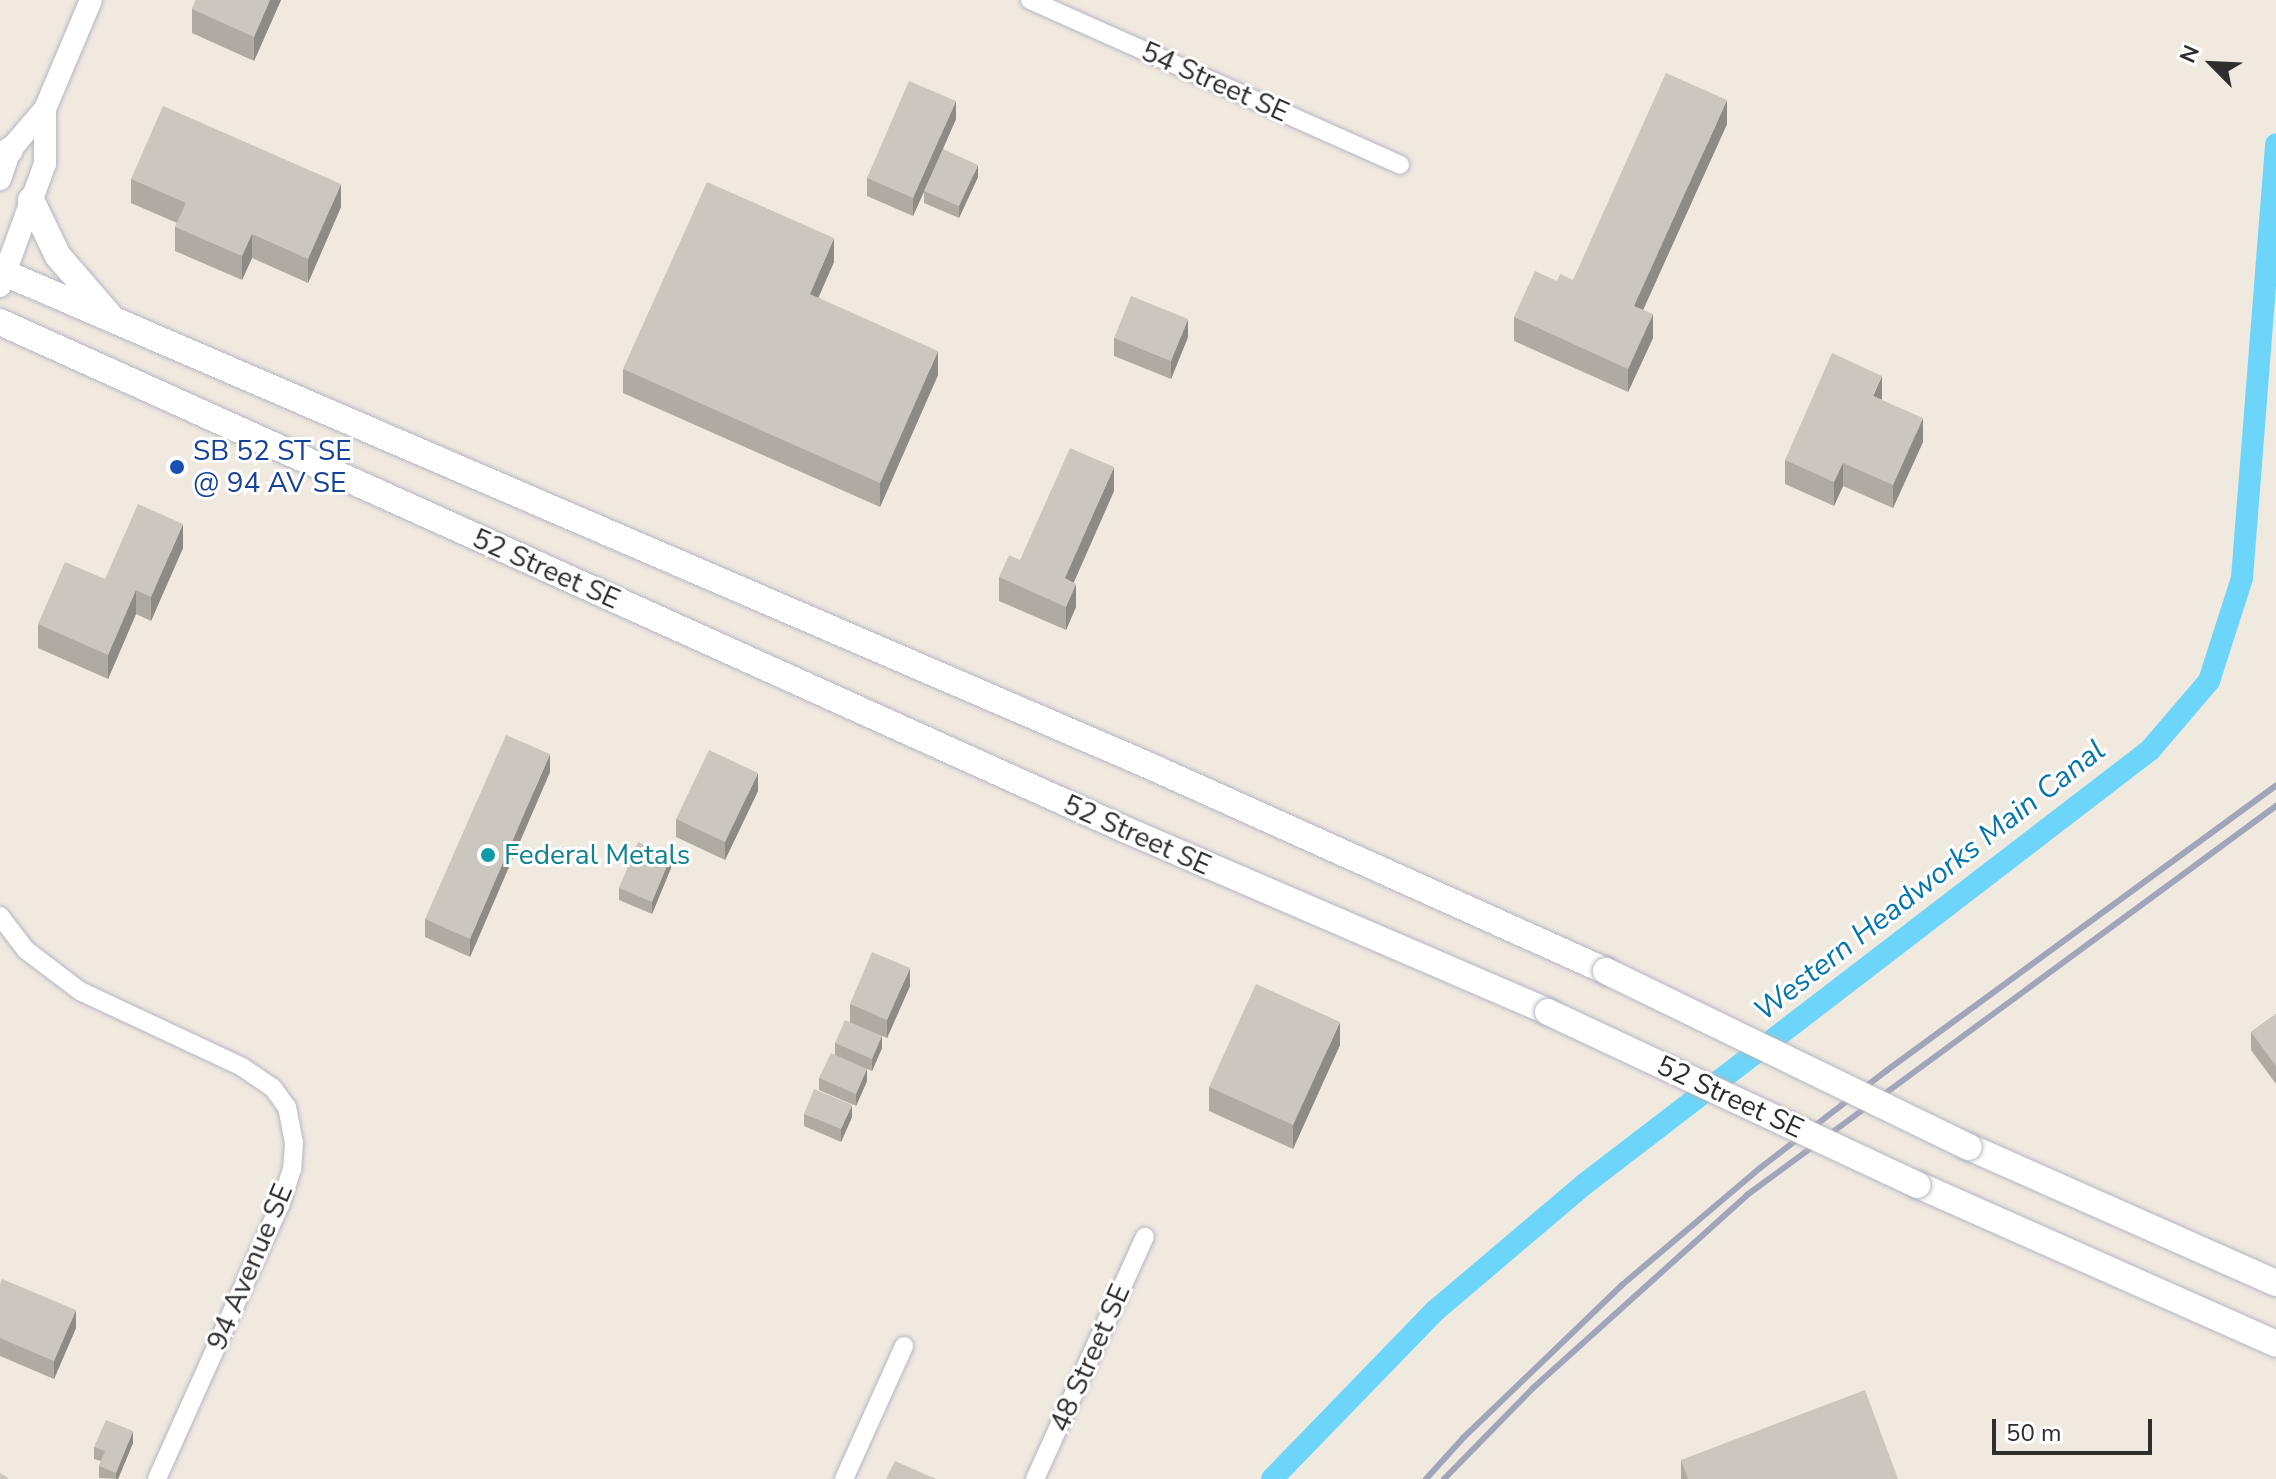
<!DOCTYPE html>
<style>
body{margin:0}
#map{position:relative;width:2276px;height:1479px;overflow:hidden;background:#f0e9e0;font-family:"Nunito Sans",sans-serif}
div>[style]{position:absolute}
.canal>*{height:22px;margin:-11px;padding:0 11px;transform-origin:11px;border-radius:11px;background:#6cd5f9}
.roads{filter:drop-shadow(0 0 2px #b4b6c2) drop-shadow(0 0 2px #b4b6c2)}
.minor>*{height:18px;margin:-9px;padding:0 9px;transform-origin:9px;border-radius:9px;background:#fff}
.tertiary>*{height:22px;margin:-11px;padding:0 11px;transform-origin:11px;border-radius:11px;background:#fff}
.secondary>*{height:26px;margin:-13px;padding:0 13px;transform-origin:13px;border-radius:13px;background:#fff}
.rail>*{height:6px;margin:-3px;padding:0 3px;transform-origin:3px;border-radius:3px;background:#a1a5b9}
.bridges{filter:drop-shadow(0 0 2px #b4b6c2) drop-shadow(0 0 2px #b4b6c2)}
.secondary-bridge>*{height:26px;margin:-13px;padding:0 13px;transform-origin:13px;border-radius:13px;background:#fff}
.wall>*{inset:0;background:#afaba3}
.shaded-wall>*{inset:0;background:#8e8b85}
.building>*{inset:0;background:#cbc7be}
.dots>*{width:22px;height:22px;translate:-50% -50%;box-sizing:border-box;border:4px solid #fff;border-radius:50%}
span{translate:-50% -50%;white-space:nowrap;text-align:center;line-height:1.15;-webkit-text-stroke:6px #fff;paint-order:stroke}
.street-label{font-size:28px;color:#2e2e2e}
.transit-label{font-size:28px;color:#164399}
.left{translate:0 -50%;text-align:left}
.culture-label{font-size:28px;color:#0d838f}
.water-label{font-size:30px;color:#0275ae;font-style:italic}
.north{position:absolute;left:2172px;top:24px;width:80px;height:80px;-webkit-text-stroke:6px #fff;paint-order:stroke;rotate:294deg;font-size:22px;font-weight:700;line-height:32px;text-align:center;color:#2e2e2e}
.north::after{content:'';display:block;margin:auto;width:28px;height:36px;background:#2e2e2e;clip-path:polygon(50% 0,100% 100%,50% 72%,0 100%)}
.scale{position:absolute;left:1992px;top:1419px;width:160px;height:36px;box-sizing:border-box;border:4px solid #2e2e2e;border-top:0;padding-left:10px;font-size:24px;line-height:28px;white-space:nowrap;color:#2e2e2e;-webkit-text-stroke:6px #fff;paint-order:stroke}
</style>
<div id="map">
<div class="canal">
<i style="left:1272px;top:1479px;width:235px;rotate:-45.9deg"></i>
<i style="left:1436px;top:1310px;width:197px;rotate:-40.3deg"></i>
<i style="left:1586px;top:1183px;width:711px;rotate:-37.51deg"></i>
<i style="left:2150px;top:750px;width:91px;rotate:-49.5deg"></i>
<i style="left:2209px;top:681px;width:108px;rotate:-72.2deg"></i>
<i style="left:2242px;top:578px;width:435px;rotate:-85.5deg"></i>
</div>
<div class="roads">
<div class="minor">
<i style="left:1030px;top:0;width:405px;rotate:24deg"></i>
<i style="left:0;top:916px;width:43px;rotate:52.6deg"></i>
<i style="left:26px;top:950px;width:68px;rotate:37.2deg"></i>
<i style="left:80px;top:991px;width:179px;rotate:25.1deg"></i>
<i style="left:242px;top:1067px;width:37px;rotate:34deg"></i>
<i style="left:273px;top:1088px;width:24px;rotate:54deg"></i>
<i style="left:287px;top:1107px;width:37px;rotate:79deg"></i>
<i style="left:294px;top:1143px;width:26px;rotate:94deg"></i>
<i style="left:292px;top:1169px;width:38px;rotate:108deg"></i>
<i style="left:280px;top:1205px;width:300px;rotate:114.2deg"></i>
<i style="left:844px;top:1479px;width:146px;rotate:-65.7deg"></i>
<i style="left:1035px;top:1479px;width:266px;rotate:-65.6deg"></i>
</div>
<div class="tertiary">
<i style="left:0;top:179px;width:31px;rotate:-71deg"></i>
<i style="left:10px;top:150px;width:54px;rotate:-49.5deg"></i>
<i style="left:45px;top:109px;width:118px;rotate:-67.1deg"></i>
<i style="left:0;top:286px;width:130px;rotate:-69.8deg"></i>
<i style="left:45px;top:164px;width:55px;rotate:-90deg"></i>
</div>
<div class="secondary">
<i style="left:0;top:159px;width:13px;rotate:-42deg"></i>
<i style="left:31px;top:200px;width:62px;rotate:64.3deg"></i>
<i style="left:58px;top:256px;width:78px;rotate:49.2deg"></i>
<i style="left:0;top:271px;width:1254px;rotate:23.29deg"></i>
<i style="left:1152px;top:767px;width:498px;rotate:24.2deg"></i>
<i style="left:0;top:322px;width:1233px;rotate:24.28deg"></i>
<i style="left:1124px;top:829px;width:462px;rotate:23.3deg"></i>
<i style="left:1969px;top:1147px;width:336px;rotate:23.9deg"></i>
<i style="left:1918px;top:1185px;width:392px;rotate:23.9deg"></i>
</div>
</div>
<div class="rail">
<i style="left:1426px;top:1479px;width:55px;rotate:-47.9deg"></i>
<i style="left:1463px;top:1438px;width:221px;rotate:-43.9deg"></i>
<i style="left:1622px;top:1285px;width:181px;rotate:-40.3deg"></i>
<i style="left:1760px;top:1168px;width:159px;rotate:-37.6deg"></i>
<i style="left:1886px;top:1071px;width:483px;rotate:-36.2deg"></i>
<i style="left:1444px;top:1479px;width:127px;rotate:-45.6deg"></i>
<i style="left:1533px;top:1388px;width:288px;rotate:-42deg"></i>
<i style="left:1747px;top:1195px;width:657px;rotate:-36.33deg"></i>
</div>
<div class="bridges">
<div class="secondary-bridge">
<i style="left:1606px;top:971px;width:403px;rotate:25.9deg"></i>
<i style="left:1548px;top:1012px;width:408px;rotate:25.1deg"></i>
</div>
</div>
<div class="wall">
<i style="clip-path:polygon(196px 0,281px 0,254px 61px,192px 33px,192px 9px)"></i>
<i style="clip-path:polygon(956px 119px,943px 149px,978px 177px,959px 218px,924px 203px,924px 192px,913px 216px,867px 196px,867px 178px)"></i>
<i style="clip-path:polygon(1727px 124px,1643px 310px,1653px 338px,1628px 392px,1514px 341px,1514px 317px,1557px 281px,1573px 280px)"></i>
<i style="clip-path:polygon(131px 179px,341px 207px,308px 283px,252px 258px,242px 280px,175px 251px,175px 227px,177px 223px,131px 203px)"></i>
<i style="clip-path:polygon(834px 262px,818px 297px,938px 375px,880px 507px,623px 393px,623px 369px)"></i>
<i style="clip-path:polygon(1188px 337px,1171px 379px,1114px 356px,1114px 338px)"></i>
<i style="clip-path:polygon(1882px 400px,1923px 442px,1893px 508px,1843px 486px,1834px 506px,1785px 484px,1785px 460px)"></i>
<i style="clip-path:polygon(1114px 491px,1074px 582px,1076px 607px,1066px 630px,999px 601px,999px 577px,1020px 560px)"></i>
<i style="clip-path:polygon(183px 548px,151px 621px,136px 614px,108px 679px,38px 648px,38px 624px,105px 579px)"></i>
<i style="clip-path:polygon(550px 772px,470px 957px,425px 937px,425px 919px)"></i>
<i style="clip-path:polygon(758px 791px,725px 860px,676px 837px,676px 819px)"></i>
<i style="clip-path:polygon(671px 868px,652px 914px,619px 900px,619px 888px)"></i>
<i style="clip-path:polygon(910px 986px,887px 1038px,882px 1036px,882px 1048px,872px 1071px,867px 1069px,867px 1081px,856px 1106px,819px 1090px,819px 1078px,835px 1055px,835px 1043px,850px 1022px,850px 1004px)"></i>
<i style="clip-path:polygon(2276px 1014px,2276px 1084px,2251px 1050px,2251px 1032px)"></i>
<i style="clip-path:polygon(1340px 1045px,1293px 1149px,1209px 1111px,1209px 1087px)"></i>
<i style="clip-path:polygon(804px 1114px,852px 1117px,841px 1142px,804px 1126px)"></i>
<i style="clip-path:polygon(0 1284px,76px 1328px,54px 1379px,0 1356px)"></i>
<i style="clip-path:polygon(133px 1443px,118px 1479px,99px 1478px,99px 1466px,101px 1461px,94px 1459px,94px 1447px)"></i>
<i style="clip-path:polygon(1681px 1460px,1898px 1479px,1681px 1479px)"></i>
</div>
<div class="shaded-wall">
<i style="clip-path:polygon(270px 0,281px 0,254px 61px,254px 37px)"></i>
<i style="clip-path:polygon(1727px 100px,1727px 124px,1634px 330px,1634px 306px)"></i>
<i style="clip-path:polygon(956px 101px,956px 119px,913px 216px,913px 198px)"></i>
<i style="clip-path:polygon(978px 165px,978px 177px,959px 218px,959px 206px)"></i>
<i style="clip-path:polygon(341px 184px,341px 207px,308px 283px,308px 259px)"></i>
<i style="clip-path:polygon(252px 234px,252px 258px,242px 280px,242px 256px)"></i>
<i style="clip-path:polygon(834px 238px,834px 262px,810px 317px,810px 294px)"></i>
<i style="clip-path:polygon(1653px 314px,1653px 338px,1628px 392px,1628px 369px)"></i>
<i style="clip-path:polygon(1188px 319px,1188px 337px,1171px 379px,1171px 361px)"></i>
<i style="clip-path:polygon(938px 351px,938px 375px,880px 507px,880px 483px)"></i>
<i style="clip-path:polygon(1882px 376px,1882px 400px,1873px 396px)"></i>
<i style="clip-path:polygon(1923px 418px,1923px 442px,1893px 508px,1893px 485px)"></i>
<i style="clip-path:polygon(1843px 463px,1843px 486px,1834px 506px,1834px 482px)"></i>
<i style="clip-path:polygon(1114px 467px,1114px 491px,1065px 602px,1065px 578px)"></i>
<i style="clip-path:polygon(183px 524px,183px 548px,151px 621px,151px 597px)"></i>
<i style="clip-path:polygon(1076px 584px,1076px 607px,1066px 630px,1066px 607px)"></i>
<i style="clip-path:polygon(136px 590px,136px 614px,108px 679px,108px 655px)"></i>
<i style="clip-path:polygon(550px 754px,550px 772px,470px 957px,470px 939px)"></i>
<i style="clip-path:polygon(758px 773px,758px 791px,725px 860px,725px 842px)"></i>
<i style="clip-path:polygon(671px 856px,671px 868px,652px 914px,652px 902px)"></i>
<i style="clip-path:polygon(910px 968px,910px 986px,887px 1038px,887px 1020px)"></i>
<i style="clip-path:polygon(1340px 1022px,1340px 1045px,1293px 1149px,1293px 1125px)"></i>
<i style="clip-path:polygon(882px 1036px,882px 1048px,872px 1071px,872px 1059px)"></i>
<i style="clip-path:polygon(867px 1069px,867px 1081px,856px 1106px,856px 1094px)"></i>
<i style="clip-path:polygon(852px 1105px,852px 1117px,841px 1142px,841px 1129px)"></i>
<i style="clip-path:polygon(76px 1310px,76px 1328px,54px 1379px,54px 1361px)"></i>
<i style="clip-path:polygon(133px 1431px,133px 1443px,118px 1479px,116px 1479px,116px 1473px)"></i>
</div>
<div class="building">
<i style="clip-path:polygon(196px 0,270px 0,254px 37px,192px 9px)"></i>
<i style="clip-path:polygon(1666px 73px,1727px 100px,1634px 306px,1653px 314px,1628px 369px,1514px 317px,1535px 271px,1557px 281px,1560px 274px,1573px 280px)"></i>
<i style="clip-path:polygon(909px 81px,956px 101px,913px 198px,867px 178px)"></i>
<i style="clip-path:polygon(163px 106px,341px 184px,308px 259px,252px 234px,242px 256px,175px 227px,186px 203px,131px 179px)"></i>
<i style="clip-path:polygon(943px 149px,978px 165px,959px 206px,924px 191px)"></i>
<i style="clip-path:polygon(707px 182px,834px 238px,810px 294px,938px 351px,880px 483px,623px 369px)"></i>
<i style="clip-path:polygon(1131px 296px,1188px 319px,1171px 361px,1114px 338px)"></i>
<i style="clip-path:polygon(1832px 353px,1882px 376px,1873px 396px,1923px 418px,1893px 485px,1843px 463px,1834px 482px,1785px 460px)"></i>
<i style="clip-path:polygon(1070px 448px,1114px 467px,1065px 578px,1076px 584px,1066px 607px,999px 577px,1009px 555px,1020px 560px)"></i>
<i style="clip-path:polygon(138px 504px,183px 524px,151px 597px,136px 590px,108px 655px,38px 624px,65px 562px,105px 579px)"></i>
<i style="clip-path:polygon(506px 735px,550px 754px,470px 939px,425px 919px)"></i>
<i style="clip-path:polygon(709px 750px,758px 773px,725px 842px,676px 819px)"></i>
<i style="clip-path:polygon(638px 842px,671px 856px,652px 902px,619px 888px)"></i>
<i style="clip-path:polygon(872px 952px,910px 968px,887px 1020px,850px 1004px)"></i>
<i style="clip-path:polygon(1256px 984px,1340px 1022px,1293px 1125px,1209px 1087px)"></i>
<i style="clip-path:polygon(2276px 1014px,2276px 1066px,2251px 1032px)"></i>
<i style="clip-path:polygon(845px 1020px,882px 1036px,872px 1059px,835px 1043px)"></i>
<i style="clip-path:polygon(831px 1053px,867px 1069px,856px 1094px,819px 1078px)"></i>
<i style="clip-path:polygon(814px 1089px,852px 1105px,841px 1129px,804px 1114px)"></i>
<i style="clip-path:polygon(2px 1279px,76px 1310px,54px 1361px,0 1338px,0 1284px)"></i>
<i style="clip-path:polygon(1865px 1390px,1898px 1479px,1688px 1479px,1681px 1460px)"></i>
<i style="clip-path:polygon(106px 1420px,133px 1431px,116px 1473px,99px 1466px,105px 1451px,94px 1447px)"></i>
<i style="clip-path:polygon(895px 1461px,936px 1479px,886px 1479px)"></i>
<i style="clip-path:polygon(0 1473px,8px 1478px,7px 1479px,0 1479px)"></i>
</div>
<div class="dots">
<i style="left:177px;top:467px;background:#1a4fb4"></i>
<i style="left:488px;top:855px;background:#0f9aa8"></i>
</div>
<div class="street-label">
<span style="left:1215px;top:82px;rotate:24deg">54 Street SE</span>
<span style="left:546px;top:569px;rotate:24deg">52 Street SE</span>
<span style="left:1137px;top:835px;rotate:24deg">52 Street SE</span>
<span style="left:1730px;top:1097px;rotate:25deg">52 Street SE</span>
<span style="left:250px;top:1267px;rotate:-67deg">94 Avenue SE</span>
<span style="left:1090px;top:1358px;rotate:-66deg">48 Street SE</span>
</div>
<div class="transit-label">
<span class="left" style="left:193px;top:467px">SB 52 ST SE<br>@ 94 AV SE</span>
</div>
<div class="culture-label">
<span class="left" style="left:504px;top:855px">Federal Metals</span>
</div>
<div class="water-label">
<span style="left:1930px;top:881px;rotate:-38deg">Western Headworks Main Canal</span>
</div>
<div class="north">N</div>
<div class="scale">50 m</div>
</div>
